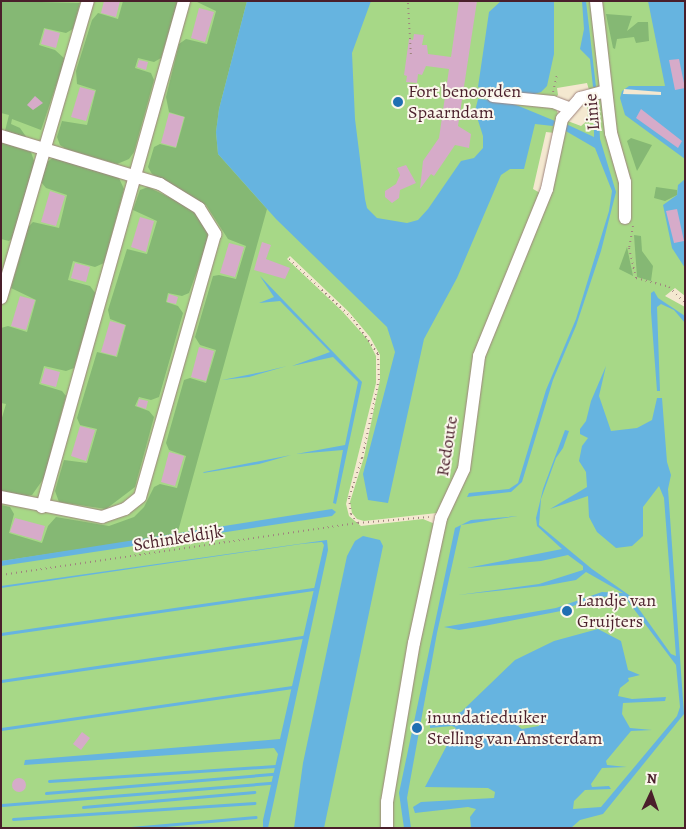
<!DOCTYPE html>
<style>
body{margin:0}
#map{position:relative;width:686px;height:829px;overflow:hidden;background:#f4e8d0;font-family:Alegreya,serif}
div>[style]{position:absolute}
.green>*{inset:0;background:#a7d887}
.forest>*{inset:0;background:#85b874}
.water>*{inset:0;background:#66b4e0}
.pier>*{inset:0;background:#f4e8d0}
.stream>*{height:3px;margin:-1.5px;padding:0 1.5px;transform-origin:1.5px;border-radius:1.5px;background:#66b4e0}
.building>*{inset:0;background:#d6abc9}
.round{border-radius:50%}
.path>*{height:2px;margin-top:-1px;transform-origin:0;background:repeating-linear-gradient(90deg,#9f847e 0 1px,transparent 0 5px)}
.roads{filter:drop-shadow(0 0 1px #9f847e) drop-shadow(0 0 1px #9f847e)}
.minor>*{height:12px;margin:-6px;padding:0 6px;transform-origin:6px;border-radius:6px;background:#fff}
.dots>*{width:14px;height:14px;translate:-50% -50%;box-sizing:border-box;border:2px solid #fbf7ec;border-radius:50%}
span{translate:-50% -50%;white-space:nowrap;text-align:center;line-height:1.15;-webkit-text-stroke:4px #fbf7ec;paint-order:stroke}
.poi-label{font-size:18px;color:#4a1f2b}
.left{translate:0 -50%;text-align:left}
.street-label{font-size:18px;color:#4a1f2b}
.frame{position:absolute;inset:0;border:2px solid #4a1f2b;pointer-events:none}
.north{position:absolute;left:626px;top:769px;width:50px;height:50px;-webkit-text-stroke:4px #fbf7ec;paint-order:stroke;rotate:3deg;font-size:14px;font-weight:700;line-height:20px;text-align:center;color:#4a1f2b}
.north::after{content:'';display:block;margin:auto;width:18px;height:22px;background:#4a1f2b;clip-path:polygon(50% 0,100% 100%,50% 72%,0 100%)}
</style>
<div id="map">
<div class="green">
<i style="clip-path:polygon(1px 1px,594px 1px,603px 85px,589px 90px,587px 83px,557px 88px,558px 95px,553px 100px,558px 114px,555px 133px,546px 132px,533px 189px,542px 194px,480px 344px,463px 458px,437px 513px,364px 521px,357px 519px,352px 513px,350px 502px,364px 457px,380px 380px,380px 355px,370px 337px,349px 312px,290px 256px,287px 259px,342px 311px,368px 340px,376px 356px,376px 383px,346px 504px,349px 516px,361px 526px,423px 519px,435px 524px,384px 828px,1px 828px)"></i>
<i style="clip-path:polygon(599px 1px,685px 1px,685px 296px,675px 288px,665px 296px,685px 307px,685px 828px,390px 828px,391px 793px,444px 521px,459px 490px,475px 381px,546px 198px,565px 120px,581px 126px,588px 120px,587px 106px,581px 101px,600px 96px,621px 160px)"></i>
</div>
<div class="forest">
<i style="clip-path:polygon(1px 1px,80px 3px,73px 29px,66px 33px,44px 28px,39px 45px,55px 50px,65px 59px,41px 130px,12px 119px,11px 124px,20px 128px,27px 138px,5px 131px,9px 115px,1px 113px)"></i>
<i style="clip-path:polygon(123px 1px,178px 1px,161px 58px,154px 62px,138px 58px,135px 68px,151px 73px,154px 80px,134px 152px,129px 159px,117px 164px,66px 149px,60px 145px,57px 137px,62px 121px,87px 125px,96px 90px,77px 84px,76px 71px,92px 20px,98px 13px,118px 19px)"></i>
<i style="clip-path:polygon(195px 1px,247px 1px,219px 109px,216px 132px,218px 154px,267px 209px,177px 535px,1px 561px,1px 505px,10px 507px,14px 514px,9px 533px,42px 543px,48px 526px,56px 517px,109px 526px,134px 517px,144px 507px,154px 487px,160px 484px,177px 488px,186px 456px,169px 450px,166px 443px,184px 380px,190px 378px,206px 383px,216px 350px,200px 345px,195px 337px,213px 276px,219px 275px,236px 279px,246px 246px,228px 239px,206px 205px,152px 174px,148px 167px,154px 147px,160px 144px,176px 148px,185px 117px,169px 112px,166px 97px,179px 44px,186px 39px,207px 44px,216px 11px)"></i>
<i style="clip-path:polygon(606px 14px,632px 16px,627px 31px,638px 22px,648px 22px,649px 41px,636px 43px,634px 37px,617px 39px,615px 49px,613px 48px)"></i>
<i style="clip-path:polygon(631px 138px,652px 145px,637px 171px,627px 141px)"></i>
<i style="clip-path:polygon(1px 142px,31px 152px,35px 164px,14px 237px,9px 241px,1px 239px)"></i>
<i style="clip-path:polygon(54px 157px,118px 176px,124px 189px,104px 263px,95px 267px,73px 261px,68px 280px,90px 286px,96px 294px,74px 368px,66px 371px,44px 366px,39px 384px,62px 391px,66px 396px,44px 478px,32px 495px,22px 497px,1px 492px,1px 421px,6px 404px,1px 403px,1px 328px,8px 326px,27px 332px,36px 300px,11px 288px,28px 227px,33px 222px,59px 228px,67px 195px,46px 188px,41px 182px,47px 162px)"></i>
<i style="clip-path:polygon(148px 187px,187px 206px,198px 216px,208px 232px,207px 243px,189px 293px,182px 296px,168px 293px,166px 302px,178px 306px,183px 313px,159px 397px,151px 400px,139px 397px,135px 406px,149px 411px,154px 417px,135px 487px,106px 509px,59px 502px,55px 491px,64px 460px,87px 463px,97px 429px,80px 425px,77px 418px,97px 352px,117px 357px,126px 325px,110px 319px,108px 310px,127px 249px,147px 254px,157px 221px,133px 210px,140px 190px)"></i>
<i style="clip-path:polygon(656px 187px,677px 190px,677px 195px,665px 201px,654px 198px)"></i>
<i style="clip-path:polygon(634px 235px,641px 236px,642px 251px,653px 266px,651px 281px,637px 277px)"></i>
<i style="clip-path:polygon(627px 247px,633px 276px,619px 269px)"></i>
</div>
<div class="water">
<i style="clip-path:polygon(247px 1px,371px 1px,352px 53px,355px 119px,365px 199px,367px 208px,377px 218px,407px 223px,418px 220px,428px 209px,461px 161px,474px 158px,483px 148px,483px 136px,475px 111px,478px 99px,492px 100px,493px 92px,478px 87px,489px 12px,501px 1px,554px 1px,554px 54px,547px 86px,541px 92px,509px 102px,555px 121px,553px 126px,535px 124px,524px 169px,510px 169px,501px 175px,457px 278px,424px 339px,388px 503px,368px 500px,363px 474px,395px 352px,387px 327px,276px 219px,218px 154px,216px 132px,219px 109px)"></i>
<i style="clip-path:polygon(582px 1px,586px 1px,596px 87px,593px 87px,590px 59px,580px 49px,584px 29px)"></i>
<i style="clip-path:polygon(648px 1px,685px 1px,685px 159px,625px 115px,620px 98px,622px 91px,629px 86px,665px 86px)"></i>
<i style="clip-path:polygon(594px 98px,598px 99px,600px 139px,616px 192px,601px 251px,576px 326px,553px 380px,522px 482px,511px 492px,467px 497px,469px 493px,509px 489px,518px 483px,546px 390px,576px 319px,609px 211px,612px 191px,595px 148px,564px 130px,566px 124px,594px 137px)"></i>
<i style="clip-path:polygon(685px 179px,685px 268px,672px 248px,663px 205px,677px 195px,678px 185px)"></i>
<i style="clip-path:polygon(260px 276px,362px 382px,336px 504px,333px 503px,343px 450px,296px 454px,345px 445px,358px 382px,333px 357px,292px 366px,330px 352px,280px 301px,259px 303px,274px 297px)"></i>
<i style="clip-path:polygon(654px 291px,658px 298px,685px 316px,685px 323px,674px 310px,661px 304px,657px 307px,660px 391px,657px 391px,651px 312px,651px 293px)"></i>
<i style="clip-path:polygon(287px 366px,249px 377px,222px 380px,262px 372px)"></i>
<i style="clip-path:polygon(evenodd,606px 366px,599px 396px,611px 431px,637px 428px,652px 420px,657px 398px,662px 398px,667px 462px,671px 475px,668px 489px,684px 714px,603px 814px,580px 820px,571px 828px,471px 828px,470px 817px,476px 809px,468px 807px,415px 813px,413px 807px,421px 802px,494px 798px,495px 792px,488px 788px,425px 787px,456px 728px,452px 726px,430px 728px,430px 721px,461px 712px,515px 660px,554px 641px,598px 629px,621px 641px,628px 670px,640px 675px,628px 678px,629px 681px,620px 688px,618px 696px,632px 699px,666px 697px,665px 701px,623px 703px,622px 714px,630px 728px,652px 730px,631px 731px,606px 761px,607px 765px,627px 767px,602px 768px,591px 784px,592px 787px,609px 786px,611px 789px,585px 790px,574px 801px,573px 809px,601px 807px,677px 716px,680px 707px,676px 665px,624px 596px,595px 597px,561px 611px,484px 626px,459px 630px,444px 627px,556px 608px,602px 592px,623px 593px,586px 572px,576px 580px,543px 586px,458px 595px,539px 584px,583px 570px,583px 566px,568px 555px,541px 561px,467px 568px,562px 549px,537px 526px,536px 518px,543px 489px,565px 430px,569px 431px,563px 448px,556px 458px,541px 499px,539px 525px,592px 569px,629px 595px,671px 654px,676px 656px,664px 498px,659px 486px,643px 507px,643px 536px,632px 546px,616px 548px,597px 532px,589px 517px,588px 496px,550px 509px,587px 487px,586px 472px,579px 461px,582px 446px,588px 438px,580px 434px,580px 429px,586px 421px,591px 401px,606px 366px,529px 720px,539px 720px,539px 726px,522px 729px,518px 726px,529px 720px)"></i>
<i style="clip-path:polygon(291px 455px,259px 464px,203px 473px,204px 472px)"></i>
<i style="clip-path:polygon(332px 509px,336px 512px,332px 516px,1px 566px,1px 561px)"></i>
<i style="clip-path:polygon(518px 516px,461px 525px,437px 633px,407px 798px,411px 828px,404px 828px,399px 793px,455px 528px,471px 520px)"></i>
<i style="clip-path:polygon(363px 536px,380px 540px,383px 546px,324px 828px,294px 828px,303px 763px,347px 556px,355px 541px)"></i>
<i style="clip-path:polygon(327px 540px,328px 550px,268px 828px,263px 828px,263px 820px,278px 754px,274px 748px,24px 765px,25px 760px,280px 739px,324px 545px,322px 542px,301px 544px,1px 588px,1px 586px)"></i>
</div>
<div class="pier">
<i style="clip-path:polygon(624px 89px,661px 92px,661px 95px,623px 94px)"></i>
</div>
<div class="stream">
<i style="left:1px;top:634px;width:317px;rotate:-8.2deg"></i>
<i style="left:1px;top:681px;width:306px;rotate:-8.3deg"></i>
<i style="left:1px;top:729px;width:296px;rotate:-8.2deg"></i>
<i style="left:49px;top:781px;width:227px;rotate:-3.8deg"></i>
<i style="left:46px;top:793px;width:229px;rotate:-4.8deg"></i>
<i style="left:2px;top:805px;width:271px;rotate:-4.7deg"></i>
<i style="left:83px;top:807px;width:172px;rotate:-5deg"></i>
<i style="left:13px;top:819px;width:242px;rotate:-3.8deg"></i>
<i style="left:131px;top:828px;width:125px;rotate:-5deg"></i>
</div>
<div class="building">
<i style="clip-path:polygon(104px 1px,120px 1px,116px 17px,101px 13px)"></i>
<i style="clip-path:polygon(459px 1px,477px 1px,458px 126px,471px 134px,469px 148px,455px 145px,434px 176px,431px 174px,420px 189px,423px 161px,439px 138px,449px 69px,426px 66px,422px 75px,418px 74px,417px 83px,406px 82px,407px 76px,404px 75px,409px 39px,413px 40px,414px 34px,424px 35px,422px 45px,427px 45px,428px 54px,451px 57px)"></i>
<i style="clip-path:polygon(199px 8px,214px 12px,205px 42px,191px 38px)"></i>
<i style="clip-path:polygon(45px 29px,60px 33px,56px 48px,41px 44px)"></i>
<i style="clip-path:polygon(679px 59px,685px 88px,675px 90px,669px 60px)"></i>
<i style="clip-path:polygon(139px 60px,148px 62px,146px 70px,137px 67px)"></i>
<i style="clip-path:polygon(80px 87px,95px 91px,86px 121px,71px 117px)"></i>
<i style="clip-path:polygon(35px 96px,43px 103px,33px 110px,27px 105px)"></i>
<i style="clip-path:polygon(641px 109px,682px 141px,678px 148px,636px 118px)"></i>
<i style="clip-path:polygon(169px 113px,184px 117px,176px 147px,161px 143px)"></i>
<i style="clip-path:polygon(406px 165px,416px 183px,400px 190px,399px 198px,392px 203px,385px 197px,385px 191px,396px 184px,400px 175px,397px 168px)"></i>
<i style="clip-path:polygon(50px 191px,65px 196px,56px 226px,41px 222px)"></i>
<i style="clip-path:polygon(677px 209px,684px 241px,674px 243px,666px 211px)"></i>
<i style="clip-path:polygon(140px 217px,154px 221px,146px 252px,131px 247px)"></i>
<i style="clip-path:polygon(262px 242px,271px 245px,266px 259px,290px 268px,285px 279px,254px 270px)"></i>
<i style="clip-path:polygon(229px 243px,244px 247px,235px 277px,220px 273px)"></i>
<i style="clip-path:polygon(75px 263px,90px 267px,86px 282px,71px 278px)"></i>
<i style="clip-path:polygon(169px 294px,178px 297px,176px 304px,167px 302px)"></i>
<i style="clip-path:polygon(20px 296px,35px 300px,26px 330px,11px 326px)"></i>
<i style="clip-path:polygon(110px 321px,125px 325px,116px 356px,101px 352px)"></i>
<i style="clip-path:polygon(199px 347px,214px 351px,206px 381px,191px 377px)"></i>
<i style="clip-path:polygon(45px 368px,60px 372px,56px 387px,41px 383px)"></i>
<i style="clip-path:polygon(139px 399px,148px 401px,146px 409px,137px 406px)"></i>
<i style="clip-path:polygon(80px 426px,95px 430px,86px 461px,71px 456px)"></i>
<i style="clip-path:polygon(169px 452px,184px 456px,175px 486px,161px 482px)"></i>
<i style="clip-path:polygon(15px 518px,45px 526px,41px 541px,10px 532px)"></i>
<i style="clip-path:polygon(82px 732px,90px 738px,81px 750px,73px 744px)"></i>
<i class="round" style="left:12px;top:778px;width:14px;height:14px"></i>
</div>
<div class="path">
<i style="left:408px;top:3px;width:53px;rotate:86.8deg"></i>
<i style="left:553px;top:92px;width:17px;rotate:-77deg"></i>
<i style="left:587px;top:119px;width:11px;rotate:10deg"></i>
<i style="left:633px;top:226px;width:22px;rotate:100deg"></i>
<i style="left:629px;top:248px;width:31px;rotate:77deg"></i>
<i style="left:636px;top:278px;width:34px;rotate:15deg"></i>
<i style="left:669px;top:287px;width:23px;rotate:45deg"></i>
<i style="left:289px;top:259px;width:89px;rotate:43.2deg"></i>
<i style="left:354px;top:320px;width:42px;rotate:54.8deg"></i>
<i style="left:378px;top:354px;width:25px;rotate:88deg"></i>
<i style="left:379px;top:379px;width:81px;rotate:102.1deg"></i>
<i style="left:362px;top:458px;width:42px;rotate:108deg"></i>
<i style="left:349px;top:498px;width:16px;rotate:83deg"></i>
<i style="left:351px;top:514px;width:11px;rotate:52deg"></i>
<i style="left:358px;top:523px;width:71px;rotate:-4.8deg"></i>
<i style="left:1px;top:575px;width:360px;rotate:-8.3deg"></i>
</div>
<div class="roads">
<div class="minor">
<i style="left:596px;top:1px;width:133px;rotate:83.5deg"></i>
<i style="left:611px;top:133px;width:51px;rotate:74.1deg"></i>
<i style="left:625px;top:182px;width:36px;rotate:90deg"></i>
<i style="left:493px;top:96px;width:60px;rotate:5.7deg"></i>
<i style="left:553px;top:102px;width:17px;rotate:21deg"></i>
<i style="left:1px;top:136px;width:166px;rotate:16.8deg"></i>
<i style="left:160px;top:184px;width:46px;rotate:31.6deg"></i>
<i style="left:199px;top:208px;width:31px;rotate:58deg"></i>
<i style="left:215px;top:234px;width:273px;rotate:105.9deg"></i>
<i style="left:140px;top:497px;width:19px;rotate:141deg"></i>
<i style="left:125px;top:509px;width:24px;rotate:161deg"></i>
<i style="left:102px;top:517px;width:103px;rotate:-168.8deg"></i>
<i style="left:1px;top:298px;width:309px;rotate:-73.7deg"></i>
<i style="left:42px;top:507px;width:526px;rotate:-74.32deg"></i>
<i style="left:387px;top:828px;width:26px;rotate:-90deg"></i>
<i style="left:387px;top:802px;width:161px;rotate:-80.4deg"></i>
<i style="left:414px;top:643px;width:128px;rotate:-77.8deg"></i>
<i style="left:441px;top:518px;width:54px;rotate:-64.9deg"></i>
<i style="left:464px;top:469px;width:114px;rotate:-82.4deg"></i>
<i style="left:479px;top:356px;width:180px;rotate:-67.8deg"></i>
<i style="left:547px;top:189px;width:72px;rotate:-77.9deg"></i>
<i style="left:562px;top:119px;width:28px;rotate:-49deg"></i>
<i style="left:580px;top:98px;width:27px;rotate:-15deg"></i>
</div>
</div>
<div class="dots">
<i style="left:398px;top:102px;background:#1f6fb2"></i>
<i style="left:567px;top:611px;background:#1f6fb2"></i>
<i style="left:417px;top:728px;background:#1f6fb2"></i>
</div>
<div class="poi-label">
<span class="left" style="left:408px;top:102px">Fort benoorden<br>Spaarndam</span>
<span class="left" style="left:577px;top:611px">Landje van<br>Gruijters</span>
<span class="left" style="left:427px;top:728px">inundatieduiker<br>Stelling van Amsterdam</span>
</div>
<div class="street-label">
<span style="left:592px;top:112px;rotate:-95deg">Linie</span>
<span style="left:447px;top:446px;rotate:-81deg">Redoute</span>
<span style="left:178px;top:538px;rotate:-9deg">Schinkeldijk</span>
</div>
<div class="frame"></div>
<div class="north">N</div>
</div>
